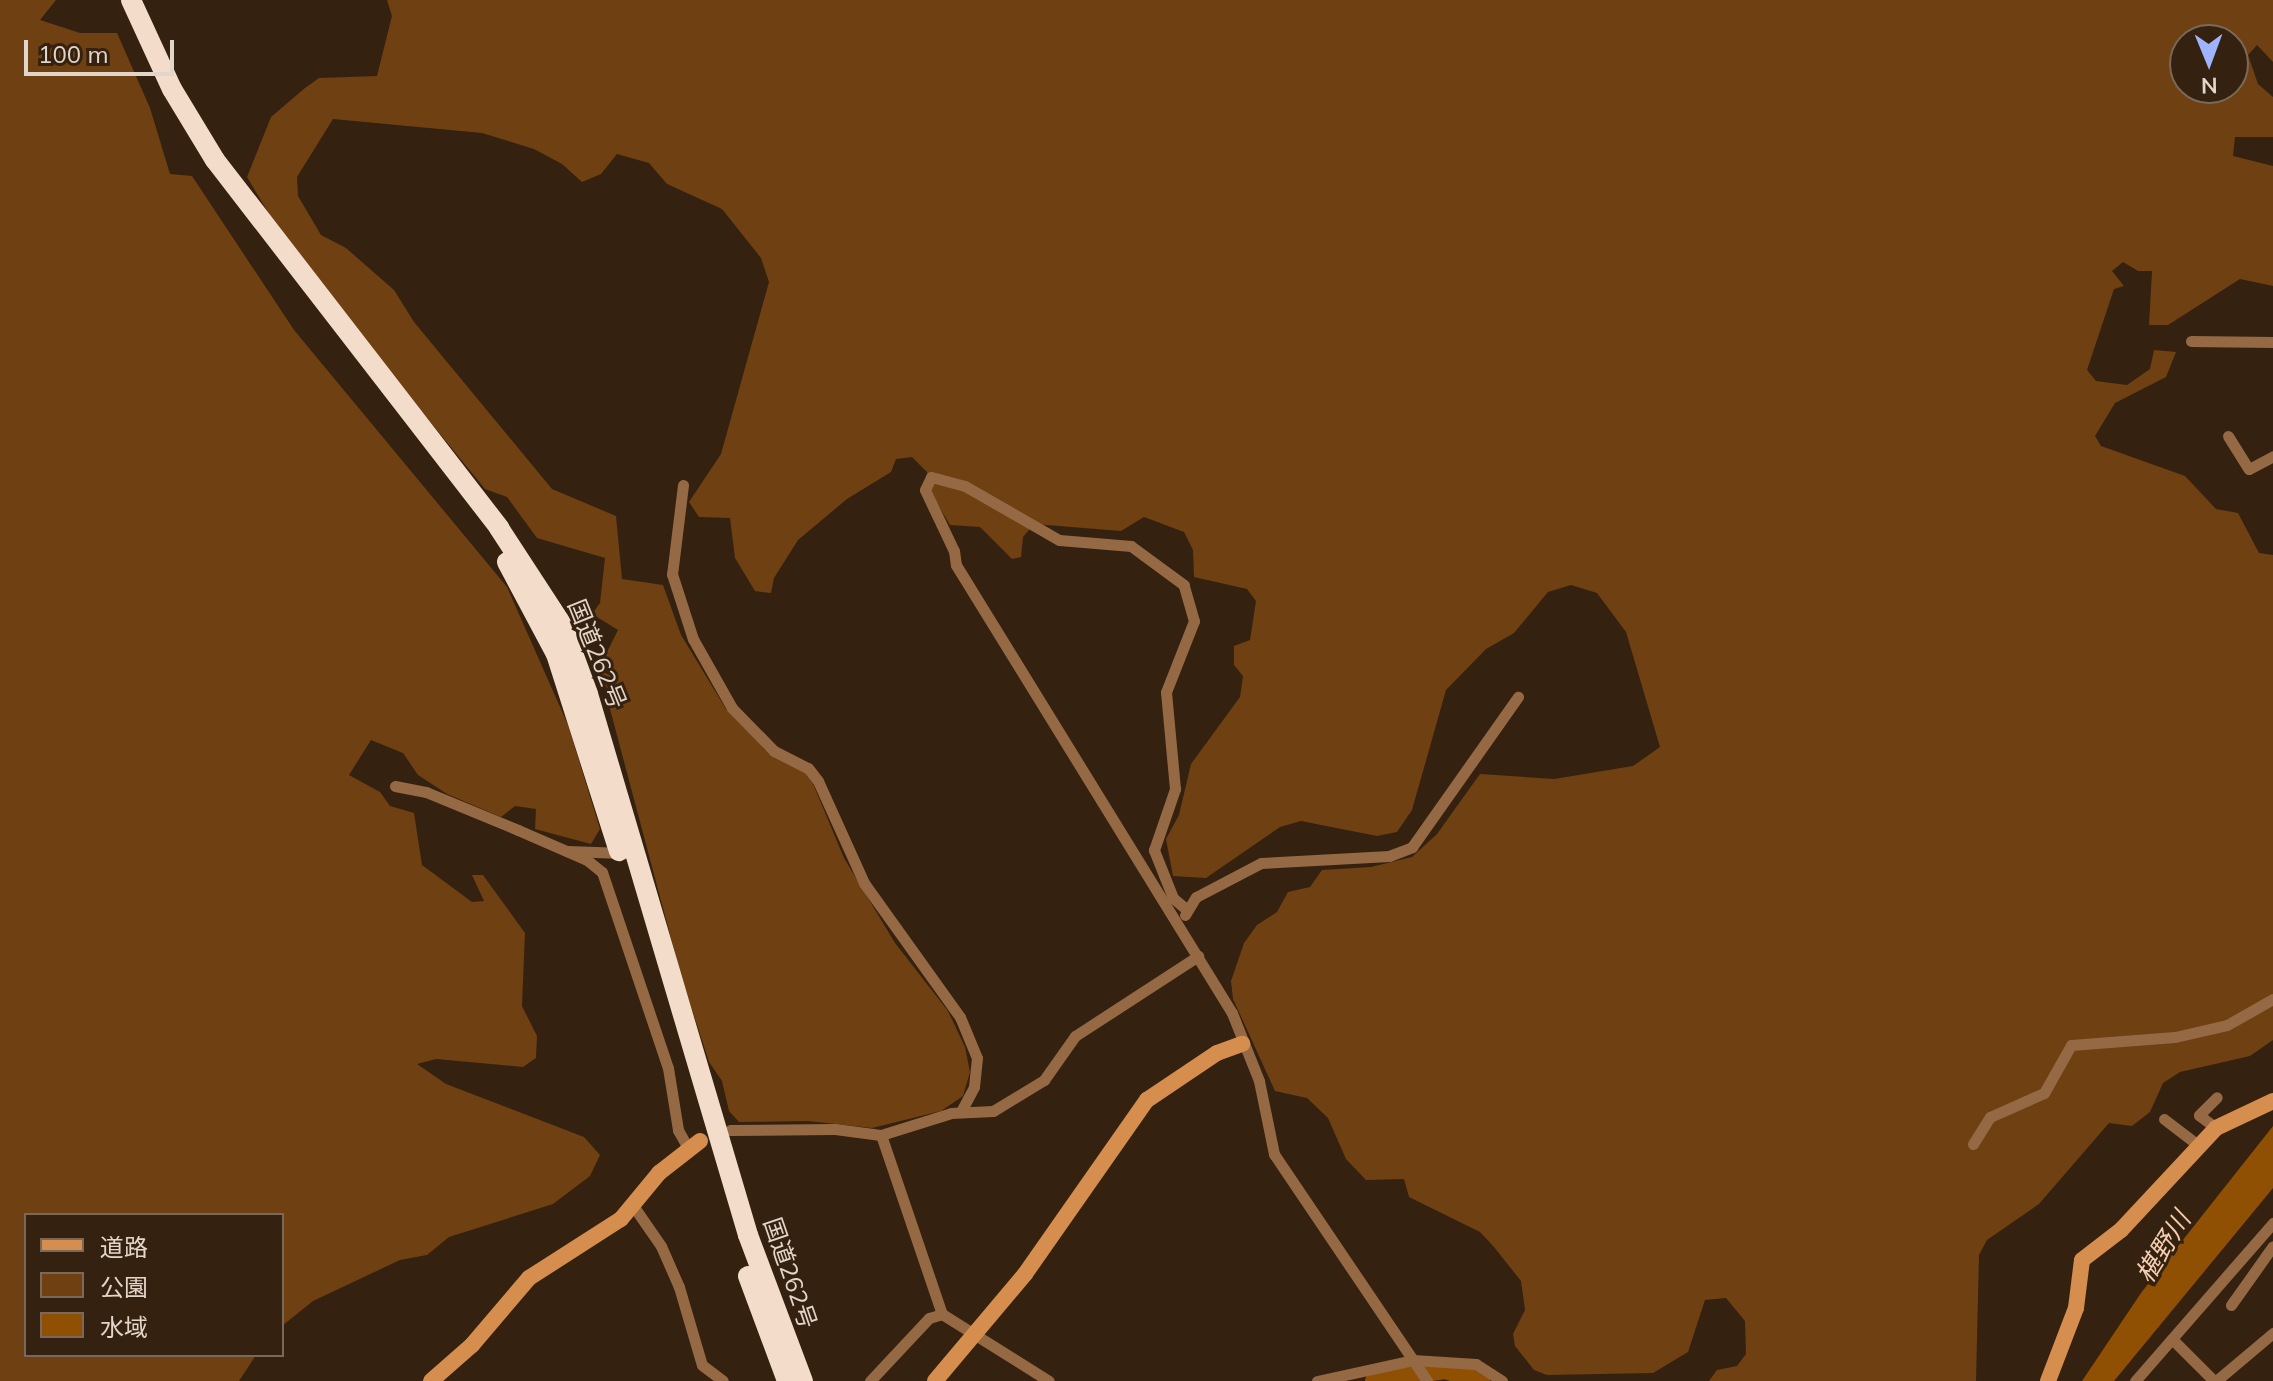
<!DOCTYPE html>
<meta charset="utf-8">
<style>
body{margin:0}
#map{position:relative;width:2273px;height:1381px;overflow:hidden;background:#352110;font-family:Mulish,"Noto Sans JP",sans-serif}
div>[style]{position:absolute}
.green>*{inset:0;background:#6e4012}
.water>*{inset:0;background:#8f5004}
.river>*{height:18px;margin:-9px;padding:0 9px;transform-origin:9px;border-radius:9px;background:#8f5004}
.street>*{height:11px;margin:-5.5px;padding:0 5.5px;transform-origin:5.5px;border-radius:5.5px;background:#956943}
.secondary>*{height:16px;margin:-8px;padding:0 8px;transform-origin:8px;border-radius:8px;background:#d58e4d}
.highway>*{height:20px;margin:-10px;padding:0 10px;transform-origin:10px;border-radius:10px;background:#f3ddca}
span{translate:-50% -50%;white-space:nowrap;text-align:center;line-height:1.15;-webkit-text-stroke:6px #352110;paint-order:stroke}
.street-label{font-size:24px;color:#e2d5ca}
.water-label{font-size:26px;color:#f3ceb0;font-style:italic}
.legend{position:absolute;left:24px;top:1213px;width:260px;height:144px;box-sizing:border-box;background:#352110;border:2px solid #7a695a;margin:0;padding:10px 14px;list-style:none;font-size:24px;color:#e2d5ca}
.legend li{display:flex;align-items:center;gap:16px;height:40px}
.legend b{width:40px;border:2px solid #7a695a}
.north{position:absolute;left:2169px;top:24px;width:80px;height:80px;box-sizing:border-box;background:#352110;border:2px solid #7a695a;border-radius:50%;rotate:179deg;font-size:22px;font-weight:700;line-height:32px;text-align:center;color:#e2d5ca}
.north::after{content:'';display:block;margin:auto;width:28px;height:36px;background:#9eb4fd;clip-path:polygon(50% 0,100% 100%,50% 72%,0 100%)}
.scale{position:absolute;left:24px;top:40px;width:150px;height:36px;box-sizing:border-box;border:4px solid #e2d5ca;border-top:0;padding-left:10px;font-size:24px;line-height:28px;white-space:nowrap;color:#e2d5ca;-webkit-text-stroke:6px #352110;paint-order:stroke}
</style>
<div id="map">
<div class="green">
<i style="clip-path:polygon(0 0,56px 0,40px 20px,80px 33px,117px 33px,150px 108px,170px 174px,192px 176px,294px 330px,507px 587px,568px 725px,600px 829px,591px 844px,535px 829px,536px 809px,515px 806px,501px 817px,447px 794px,418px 775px,403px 753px,371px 740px,349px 775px,380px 792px,390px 806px,414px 813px,422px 865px,472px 902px,484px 901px,472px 875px,483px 875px,525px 933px,522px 1006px,537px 1036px,536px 1058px,523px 1067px,436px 1059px,417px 1064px,446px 1084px,584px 1137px,600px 1155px,590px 1176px,553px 1204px,449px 1237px,427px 1255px,400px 1260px,313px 1301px,282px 1326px,282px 1215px,26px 1215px,26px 1355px,256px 1355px,239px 1381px,0 1381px)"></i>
<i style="clip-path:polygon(evenodd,387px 0,2273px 0,2273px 62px,2257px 45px,2248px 55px,2258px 84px,2273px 97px,2273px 137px,2235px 137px,2233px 156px,2273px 166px,2273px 286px,2240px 279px,2168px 325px,2149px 325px,2152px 271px,2138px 271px,2123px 262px,2112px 271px,2124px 286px,2114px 289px,2087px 370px,2096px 381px,2127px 385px,2150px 369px,2154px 350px,2176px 352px,2166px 377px,2115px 403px,2095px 436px,2101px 446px,2185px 476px,2216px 509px,2238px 513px,2259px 553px,2273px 555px,2273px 1040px,2250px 1056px,2180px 1072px,2163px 1083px,2150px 1112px,2132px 1126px,2109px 1123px,2039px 1204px,1987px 1240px,1979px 1255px,1976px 1381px,1709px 1381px,1717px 1370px,1737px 1366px,1746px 1354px,1745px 1321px,1726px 1298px,1705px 1300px,1688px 1352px,1653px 1373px,1547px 1375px,1534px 1370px,1515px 1346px,1513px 1334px,1525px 1310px,1521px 1281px,1494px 1247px,1480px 1232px,1409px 1197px,1404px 1179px,1366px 1180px,1346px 1159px,1328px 1118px,1307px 1098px,1275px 1091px,1233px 999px,1231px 981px,1244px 943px,1257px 925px,1277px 912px,1288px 892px,1310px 887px,1322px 870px,1371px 867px,1412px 857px,1437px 834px,1480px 774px,1554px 779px,1633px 766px,1660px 747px,1626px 632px,1597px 593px,1571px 585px,1548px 592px,1514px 633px,1486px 649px,1446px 690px,1412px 810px,1397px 832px,1377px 836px,1301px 821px,1280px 827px,1206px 878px,1173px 876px,1166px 839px,1179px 815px,1191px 764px,1240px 697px,1243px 676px,1234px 665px,1234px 646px,1250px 640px,1256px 601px,1247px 589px,1194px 577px,1193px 550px,1184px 532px,1144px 517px,1121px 531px,1034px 524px,1023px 537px,1021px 557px,1012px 559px,980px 527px,950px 525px,931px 493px,927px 472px,912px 457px,896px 459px,891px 472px,847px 499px,798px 540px,774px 578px,771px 593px,755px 591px,735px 558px,730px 518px,699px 517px,689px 502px,721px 454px,769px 282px,761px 258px,722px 209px,667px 184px,649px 163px,617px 154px,601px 174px,582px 182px,562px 164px,534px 149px,482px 133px,333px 119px,297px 177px,298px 196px,321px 235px,346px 248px,394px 290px,414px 322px,552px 489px,616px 516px,622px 579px,663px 585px,681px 635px,726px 709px,765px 750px,800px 767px,811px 779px,844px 858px,895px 943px,948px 1011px,965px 1047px,970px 1072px,963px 1096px,941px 1111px,872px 1128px,808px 1121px,739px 1122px,729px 1111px,722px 1081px,709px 1062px,680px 972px,602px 679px,599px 668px,618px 630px,592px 614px,600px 603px,605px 558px,537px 538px,507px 497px,485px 489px,293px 254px,247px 177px,271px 117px,305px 88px,319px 78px,377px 76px,392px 16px,387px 0,2185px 40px,2233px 40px,2233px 88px,2185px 88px,2185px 40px)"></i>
</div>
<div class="water">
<i style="clip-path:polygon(2273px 1126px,2273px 1188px,2114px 1381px,2082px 1381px,2141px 1293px)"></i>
</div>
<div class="river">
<i style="left:1374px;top:1381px;width:72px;rotate:-8.8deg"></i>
<i style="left:1445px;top:1370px;width:38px;rotate:17deg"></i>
</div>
<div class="street">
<i style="left:2191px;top:341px;width:82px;rotate:0.7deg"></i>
<i style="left:2228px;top:436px;width:39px;rotate:58deg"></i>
<i style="left:2249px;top:469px;width:27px;rotate:-28deg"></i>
<i style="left:683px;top:485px;width:90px;rotate:97deg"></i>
<i style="left:672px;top:574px;width:68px;rotate:72.1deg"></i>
<i style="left:693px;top:639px;width:79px;rotate:60.5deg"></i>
<i style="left:732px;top:708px;width:60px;rotate:45.7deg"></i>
<i style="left:774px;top:751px;width:38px;rotate:27deg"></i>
<i style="left:808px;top:768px;width:16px;rotate:52deg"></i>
<i style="left:818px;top:781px;width:112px;rotate:65.7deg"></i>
<i style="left:864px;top:883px;width:165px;rotate:54.4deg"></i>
<i style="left:960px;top:1017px;width:44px;rotate:67.5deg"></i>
<i style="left:977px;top:1058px;width:29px;rotate:96deg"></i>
<i style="left:974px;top:1087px;width:27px;rotate:118deg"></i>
<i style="left:395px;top:786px;width:32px;rotate:11deg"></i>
<i style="left:426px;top:792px;width:100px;rotate:22.4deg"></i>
<i style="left:518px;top:830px;width:75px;rotate:23.5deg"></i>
<i style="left:587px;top:860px;width:19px;rotate:39deg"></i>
<i style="left:602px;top:872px;width:207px;rotate:71.4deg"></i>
<i style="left:668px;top:1068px;width:63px;rotate:80.8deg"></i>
<i style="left:678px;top:1130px;width:21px;rotate:61deg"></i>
<i style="left:567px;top:851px;width:57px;rotate:2deg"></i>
<i style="left:1186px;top:909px;width:17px;rotate:-140deg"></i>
<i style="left:1173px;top:898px;width:52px;rotate:-111.6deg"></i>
<i style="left:1154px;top:850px;width:65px;rotate:-71deg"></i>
<i style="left:1175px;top:789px;width:97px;rotate:-95.3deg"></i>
<i style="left:1166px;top:692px;width:76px;rotate:-68.5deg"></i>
<i style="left:1194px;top:621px;width:37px;rotate:-106deg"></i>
<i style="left:1184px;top:585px;width:66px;rotate:-143.7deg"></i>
<i style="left:1131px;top:546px;width:72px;rotate:-175.2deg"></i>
<i style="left:1059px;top:540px;width:108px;rotate:-150.1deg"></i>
<i style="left:965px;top:486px;width:35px;rotate:-165deg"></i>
<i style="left:931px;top:477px;width:14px;rotate:115deg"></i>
<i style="left:925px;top:490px;width:68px;rotate:64.6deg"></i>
<i style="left:954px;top:551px;width:14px;rotate:82deg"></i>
<i style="left:956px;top:565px;width:526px;rotate:58.36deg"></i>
<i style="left:1232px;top:1013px;width:73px;rotate:68.3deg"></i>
<i style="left:1259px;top:1081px;width:75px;rotate:78.4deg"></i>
<i style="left:1274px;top:1154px;width:274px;rotate:56deg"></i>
<i style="left:1185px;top:915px;width:21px;rotate:-59deg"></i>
<i style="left:1196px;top:897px;width:73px;rotate:-27.6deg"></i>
<i style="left:1261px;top:863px;width:128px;rotate:-3.1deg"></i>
<i style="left:1389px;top:856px;width:25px;rotate:-21deg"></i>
<i style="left:1412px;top:847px;width:184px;rotate:-54.8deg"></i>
<i style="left:2164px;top:1119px;width:43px;rotate:37.4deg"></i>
<i style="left:2216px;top:1128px;width:21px;rotate:-143deg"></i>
<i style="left:2199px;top:1115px;width:25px;rotate:-45deg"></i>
<i style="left:730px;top:1130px;width:105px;rotate:-0.5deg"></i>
<i style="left:835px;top:1129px;width:46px;rotate:7.4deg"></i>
<i style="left:881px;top:1135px;width:73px;rotate:-17.4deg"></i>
<i style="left:951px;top:1113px;width:42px;rotate:-2.7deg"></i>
<i style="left:993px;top:1111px;width:60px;rotate:-31.3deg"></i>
<i style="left:1044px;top:1080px;width:54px;rotate:-54.8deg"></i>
<i style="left:1075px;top:1036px;width:147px;rotate:-33deg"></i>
<i style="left:881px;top:1135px;width:189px;rotate:71.2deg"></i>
<i style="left:942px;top:1314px;width:126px;rotate:32.1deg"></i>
<i style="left:1973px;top:1144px;width:32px;rotate:-58deg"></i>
<i style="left:1990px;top:1117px;width:59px;rotate:-24deg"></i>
<i style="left:2044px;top:1093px;width:55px;rotate:-60.6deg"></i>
<i style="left:2071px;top:1045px;width:104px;rotate:-4.4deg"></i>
<i style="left:2175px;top:1037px;width:53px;rotate:-13deg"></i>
<i style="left:2227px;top:1025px;width:53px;rotate:-29.5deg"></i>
<i style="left:634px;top:1207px;width:47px;rotate:55.3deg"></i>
<i style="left:661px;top:1246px;width:45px;rotate:66.3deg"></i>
<i style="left:679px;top:1287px;width:81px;rotate:73.6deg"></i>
<i style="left:702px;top:1365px;width:26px;rotate:37deg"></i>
<i style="left:2231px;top:1305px;width:72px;rotate:-54.6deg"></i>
<i style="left:2172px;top:1339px;width:59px;rotate:45deg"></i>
<i style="left:870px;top:1381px;width:86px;rotate:-46.9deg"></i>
<i style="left:929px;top:1318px;width:14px;rotate:-17deg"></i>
<i style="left:1317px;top:1381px;width:98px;rotate:-12.3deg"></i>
<i style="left:1413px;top:1360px;width:63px;rotate:3.6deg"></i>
<i style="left:1476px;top:1364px;width:31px;rotate:33deg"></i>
<i style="left:2135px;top:1381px;width:210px;rotate:-48.9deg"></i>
<i style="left:2216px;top:1381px;width:75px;rotate:-40.1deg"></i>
</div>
<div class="secondary">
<i style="left:431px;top:1381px;width:55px;rotate:-41.3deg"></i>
<i style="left:472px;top:1345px;width:88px;rotate:-49.6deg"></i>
<i style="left:529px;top:1278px;width:109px;rotate:-32.7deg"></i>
<i style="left:621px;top:1219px;width:60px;rotate:-50.4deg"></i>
<i style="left:659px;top:1173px;width:52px;rotate:-38deg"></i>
<i style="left:935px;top:1381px;width:140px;rotate:-49.9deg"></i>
<i style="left:1025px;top:1274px;width:213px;rotate:-55deg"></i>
<i style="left:1147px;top:1100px;width:84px;rotate:-33.9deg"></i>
<i style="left:1217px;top:1053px;width:27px;rotate:-20deg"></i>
<i style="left:2048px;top:1381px;width:78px;rotate:-69deg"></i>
<i style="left:2076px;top:1308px;width:48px;rotate:-82.9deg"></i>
<i style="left:2082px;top:1260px;width:49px;rotate:-37.6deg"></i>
<i style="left:2121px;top:1230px;width:139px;rotate:-47deg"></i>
<i style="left:2216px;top:1128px;width:63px;rotate:-25.3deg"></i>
</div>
<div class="highway">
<i style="left:131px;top:0;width:98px;rotate:65.3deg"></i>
<i style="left:172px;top:89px;width:83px;rotate:58.8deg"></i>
<i style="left:215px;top:160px;width:465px;rotate:52.3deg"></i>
<i style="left:499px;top:528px;width:117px;rotate:56.9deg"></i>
<i style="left:563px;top:626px;width:72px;rotate:69.8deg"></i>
<i style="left:588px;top:694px;width:564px;rotate:73.52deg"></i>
<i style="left:748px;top:1235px;width:156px;rotate:69.4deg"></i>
<i style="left:507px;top:562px;width:104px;rotate:62deg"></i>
<i style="left:556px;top:654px;width:207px;rotate:72.3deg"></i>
<i style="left:748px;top:1276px;width:112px;rotate:69.6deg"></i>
</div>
<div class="street-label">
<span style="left:597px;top:654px;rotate:68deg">国道262号</span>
<span style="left:790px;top:1273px;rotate:71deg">国道262号</span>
</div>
<div class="water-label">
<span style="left:2163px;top:1247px;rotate:-58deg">椹野川</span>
</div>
<ul class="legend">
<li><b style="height:10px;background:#d58e4d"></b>道路</li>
<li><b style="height:22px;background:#6e4012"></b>公園</li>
<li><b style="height:22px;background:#8f5004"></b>水域</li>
</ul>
<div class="north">N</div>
<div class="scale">100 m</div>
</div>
